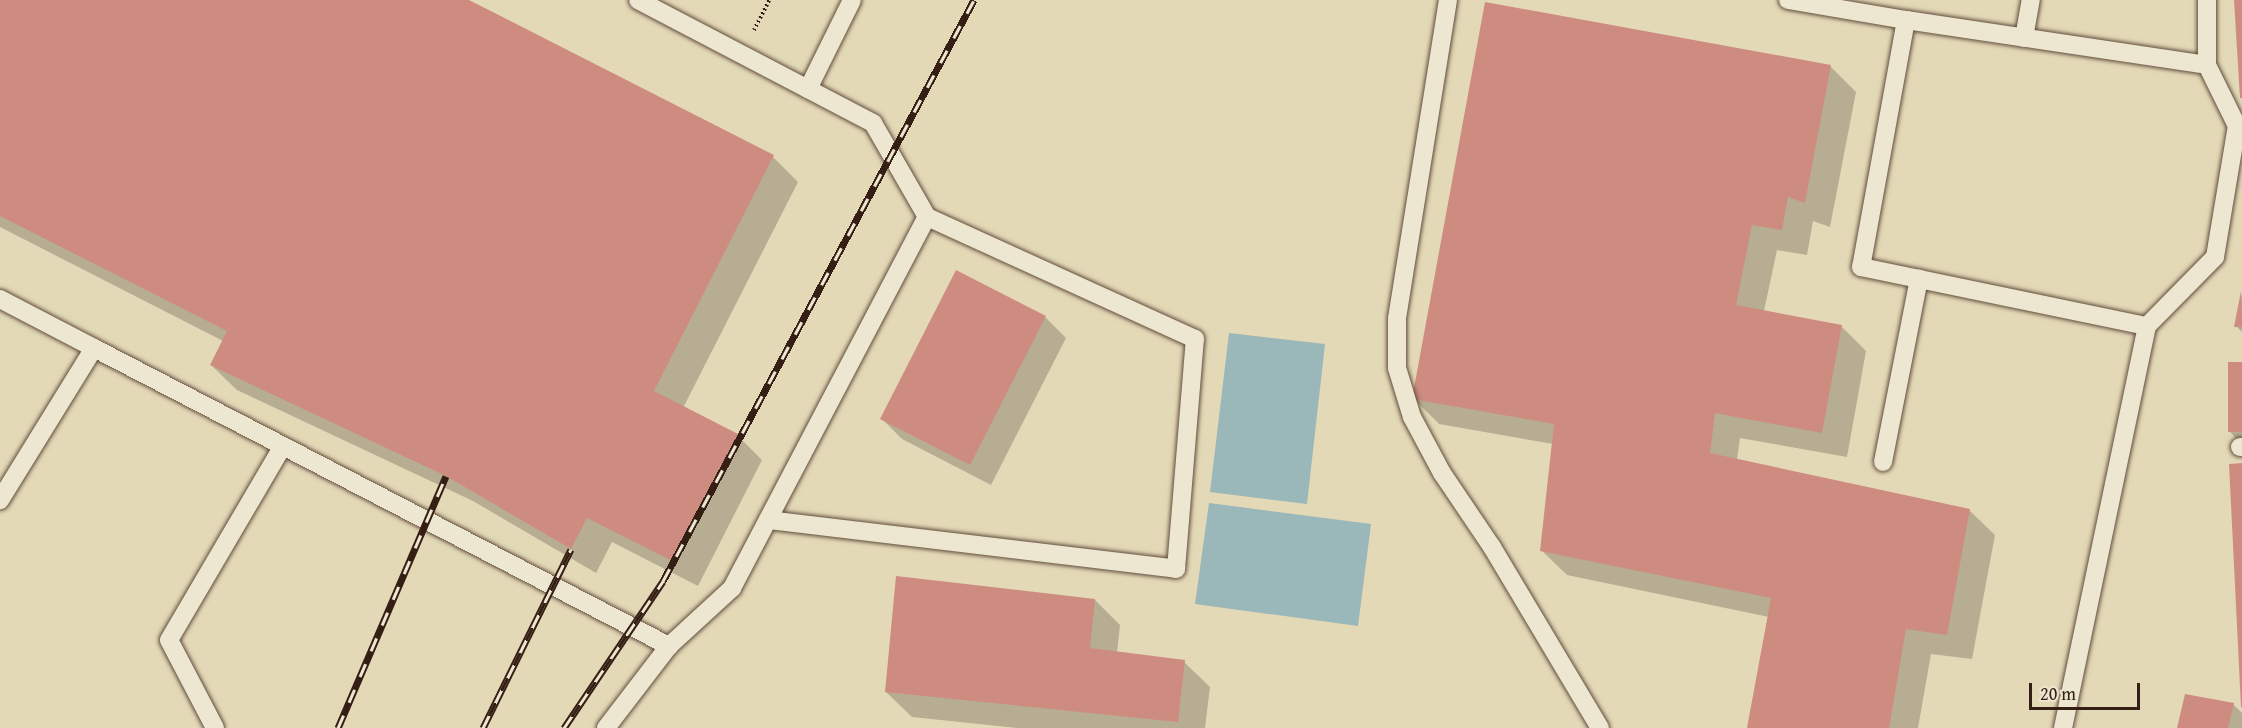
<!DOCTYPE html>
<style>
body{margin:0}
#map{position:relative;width:2242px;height:728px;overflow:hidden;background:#e4d9b7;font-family:"Gentium Book Plus",serif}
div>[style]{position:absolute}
.water>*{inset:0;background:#9ab7b9}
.shadow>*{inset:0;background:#0003}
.building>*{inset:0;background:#ce8c81}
.path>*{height:4px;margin-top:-2px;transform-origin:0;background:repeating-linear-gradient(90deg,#351e14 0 1.5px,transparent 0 4.5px)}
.roads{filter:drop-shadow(0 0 2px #614d3d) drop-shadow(0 0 2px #614d3d)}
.service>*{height:18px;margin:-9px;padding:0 9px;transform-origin:9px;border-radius:9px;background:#ede6d0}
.rail>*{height:7px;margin-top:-3.5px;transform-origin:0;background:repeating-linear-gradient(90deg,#ede6d0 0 14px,#351e14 0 28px);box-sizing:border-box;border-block:2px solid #351e14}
span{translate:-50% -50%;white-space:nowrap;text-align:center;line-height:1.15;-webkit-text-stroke:5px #ede6d0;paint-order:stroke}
.scale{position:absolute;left:2029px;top:683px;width:111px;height:27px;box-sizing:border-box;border:3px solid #351e14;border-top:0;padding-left:8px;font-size:18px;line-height:21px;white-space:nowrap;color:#351e14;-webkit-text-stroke:4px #ede6d0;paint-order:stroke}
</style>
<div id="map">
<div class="water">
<i style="clip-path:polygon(1229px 333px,1325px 344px,1307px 504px,1210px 492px)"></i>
<i style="clip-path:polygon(1209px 503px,1371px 524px,1358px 626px,1195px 604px)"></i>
</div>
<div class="shadow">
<i style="clip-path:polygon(0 0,465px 0,773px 157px,798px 182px,683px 408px,737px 435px,762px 460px,698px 586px,612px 542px,596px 573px,473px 501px,237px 390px,211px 365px,223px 341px,0 227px)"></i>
<i style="clip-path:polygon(1830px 66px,1856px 92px,1830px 227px,1813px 221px,1807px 255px,1777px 250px,1764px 311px,1841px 326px,1866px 351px,1847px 457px,1740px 438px,1737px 460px,1969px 510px,1995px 535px,1972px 659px,1931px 654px,1918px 728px,1749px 728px,1769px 617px,1567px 575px,1541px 550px,1553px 444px,1439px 424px,1414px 399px)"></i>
<i style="clip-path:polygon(2242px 293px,2242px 332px,2236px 326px)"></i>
<i style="clip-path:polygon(1045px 317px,1066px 338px,991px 485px,902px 439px,881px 418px)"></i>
<i style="clip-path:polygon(2242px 363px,2242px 439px,2237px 439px,2230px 432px)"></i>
<i style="clip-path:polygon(1095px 600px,1120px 625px,1117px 653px,1184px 662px,1210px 687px,1205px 728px,1017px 728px,912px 717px,886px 692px)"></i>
<i style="clip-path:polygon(2233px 704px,2242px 713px,2242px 728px,2179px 728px)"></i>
</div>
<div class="building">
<i style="clip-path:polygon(0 0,469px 0,774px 155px,654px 391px,738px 434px,672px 561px,587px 518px,571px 549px,446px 476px,210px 365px,227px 331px,0 216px)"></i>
<i style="clip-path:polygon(2234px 0,2242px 0,2242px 98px,2240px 98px)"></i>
<i style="clip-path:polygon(1485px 2px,1831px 65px,1805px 203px,1788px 197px,1782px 230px,1752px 225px,1736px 305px,1842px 325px,1822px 433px,1715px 413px,1710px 453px,1970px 509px,1947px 635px,1906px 629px,1889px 728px,1747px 728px,1771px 598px,1540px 551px,1554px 424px,1412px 399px)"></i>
<i style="clip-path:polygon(956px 270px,1046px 316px,970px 465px,880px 419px)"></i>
<i style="clip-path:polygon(2241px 291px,2242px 327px,2234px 327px)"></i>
<i style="clip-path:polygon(2228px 362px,2242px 362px,2242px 432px,2228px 432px)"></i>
<i style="clip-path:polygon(2242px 463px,2242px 707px,2241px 707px,2229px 464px)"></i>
<i style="clip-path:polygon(896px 576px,1095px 599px,1090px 648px,1185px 660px,1178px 722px,885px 692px)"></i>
<i style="clip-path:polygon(2185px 694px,2234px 703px,2228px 728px,2177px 728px)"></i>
</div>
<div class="path">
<i style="left:754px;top:30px;width:34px;rotate:-63deg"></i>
</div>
<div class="roads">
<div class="service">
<i style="left:1448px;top:0;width:323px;rotate:99.1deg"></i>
<i style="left:1397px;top:319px;width:49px;rotate:90deg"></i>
<i style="left:1397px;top:368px;width:51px;rotate:73deg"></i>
<i style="left:1412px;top:417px;width:64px;rotate:61.8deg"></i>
<i style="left:1442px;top:473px;width:89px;rotate:56deg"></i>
<i style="left:1492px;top:547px;width:211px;rotate:59.2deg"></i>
<i style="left:1788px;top:0;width:120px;rotate:9.6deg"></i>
<i style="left:1906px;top:20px;width:251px;rotate:100.3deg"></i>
<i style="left:1861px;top:267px;width:292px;rotate:11.7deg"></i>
<i style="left:2147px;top:326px;width:411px;rotate:101.8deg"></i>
<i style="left:1906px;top:20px;width:304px;rotate:8.5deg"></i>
<i style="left:2207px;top:65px;width:65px;rotate:-90deg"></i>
<i style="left:2024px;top:38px;width:39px;rotate:-80deg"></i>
<i style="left:808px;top:89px;width:99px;rotate:-63.7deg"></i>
<i style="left:0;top:299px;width:106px;rotate:27.5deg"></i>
<i style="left:94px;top:348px;width:179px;rotate:121.7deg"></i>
<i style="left:2147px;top:326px;width:97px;rotate:-45.4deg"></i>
<i style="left:2215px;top:257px;width:133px;rotate:-80.5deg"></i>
<i style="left:2237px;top:126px;width:68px;rotate:-116.2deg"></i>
<i style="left:94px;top:348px;width:648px;rotate:27.4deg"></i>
<i style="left:2240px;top:447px;width:2px"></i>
<i style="left:1883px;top:462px;width:187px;rotate:-78.9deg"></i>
<i style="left:768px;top:520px;width:411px;rotate:6.8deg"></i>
<i style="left:1176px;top:569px;width:231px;rotate:-85.3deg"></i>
<i style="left:1195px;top:339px;width:294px;rotate:-155.5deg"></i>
<i style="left:215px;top:728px;width:99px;rotate:-117.6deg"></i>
<i style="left:169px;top:640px;width:225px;rotate:-59.6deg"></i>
<i style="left:606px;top:728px;width:103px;rotate:-52.5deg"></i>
<i style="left:669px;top:646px;width:86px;rotate:-42.6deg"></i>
<i style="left:732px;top:588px;width:419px;rotate:-62.3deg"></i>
<i style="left:927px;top:217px;width:108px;rotate:-119.9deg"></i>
<i style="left:873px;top:123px;width:265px;rotate:-152.4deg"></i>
</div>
</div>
<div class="rail">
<i style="left:338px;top:728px;width:274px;rotate:-66.8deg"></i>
<i style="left:483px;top:728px;width:199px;rotate:-63.8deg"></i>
<i style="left:564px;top:728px;width:177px;rotate:-56deg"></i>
<i style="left:663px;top:581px;width:659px;rotate:-61.84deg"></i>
</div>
<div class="scale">20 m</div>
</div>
